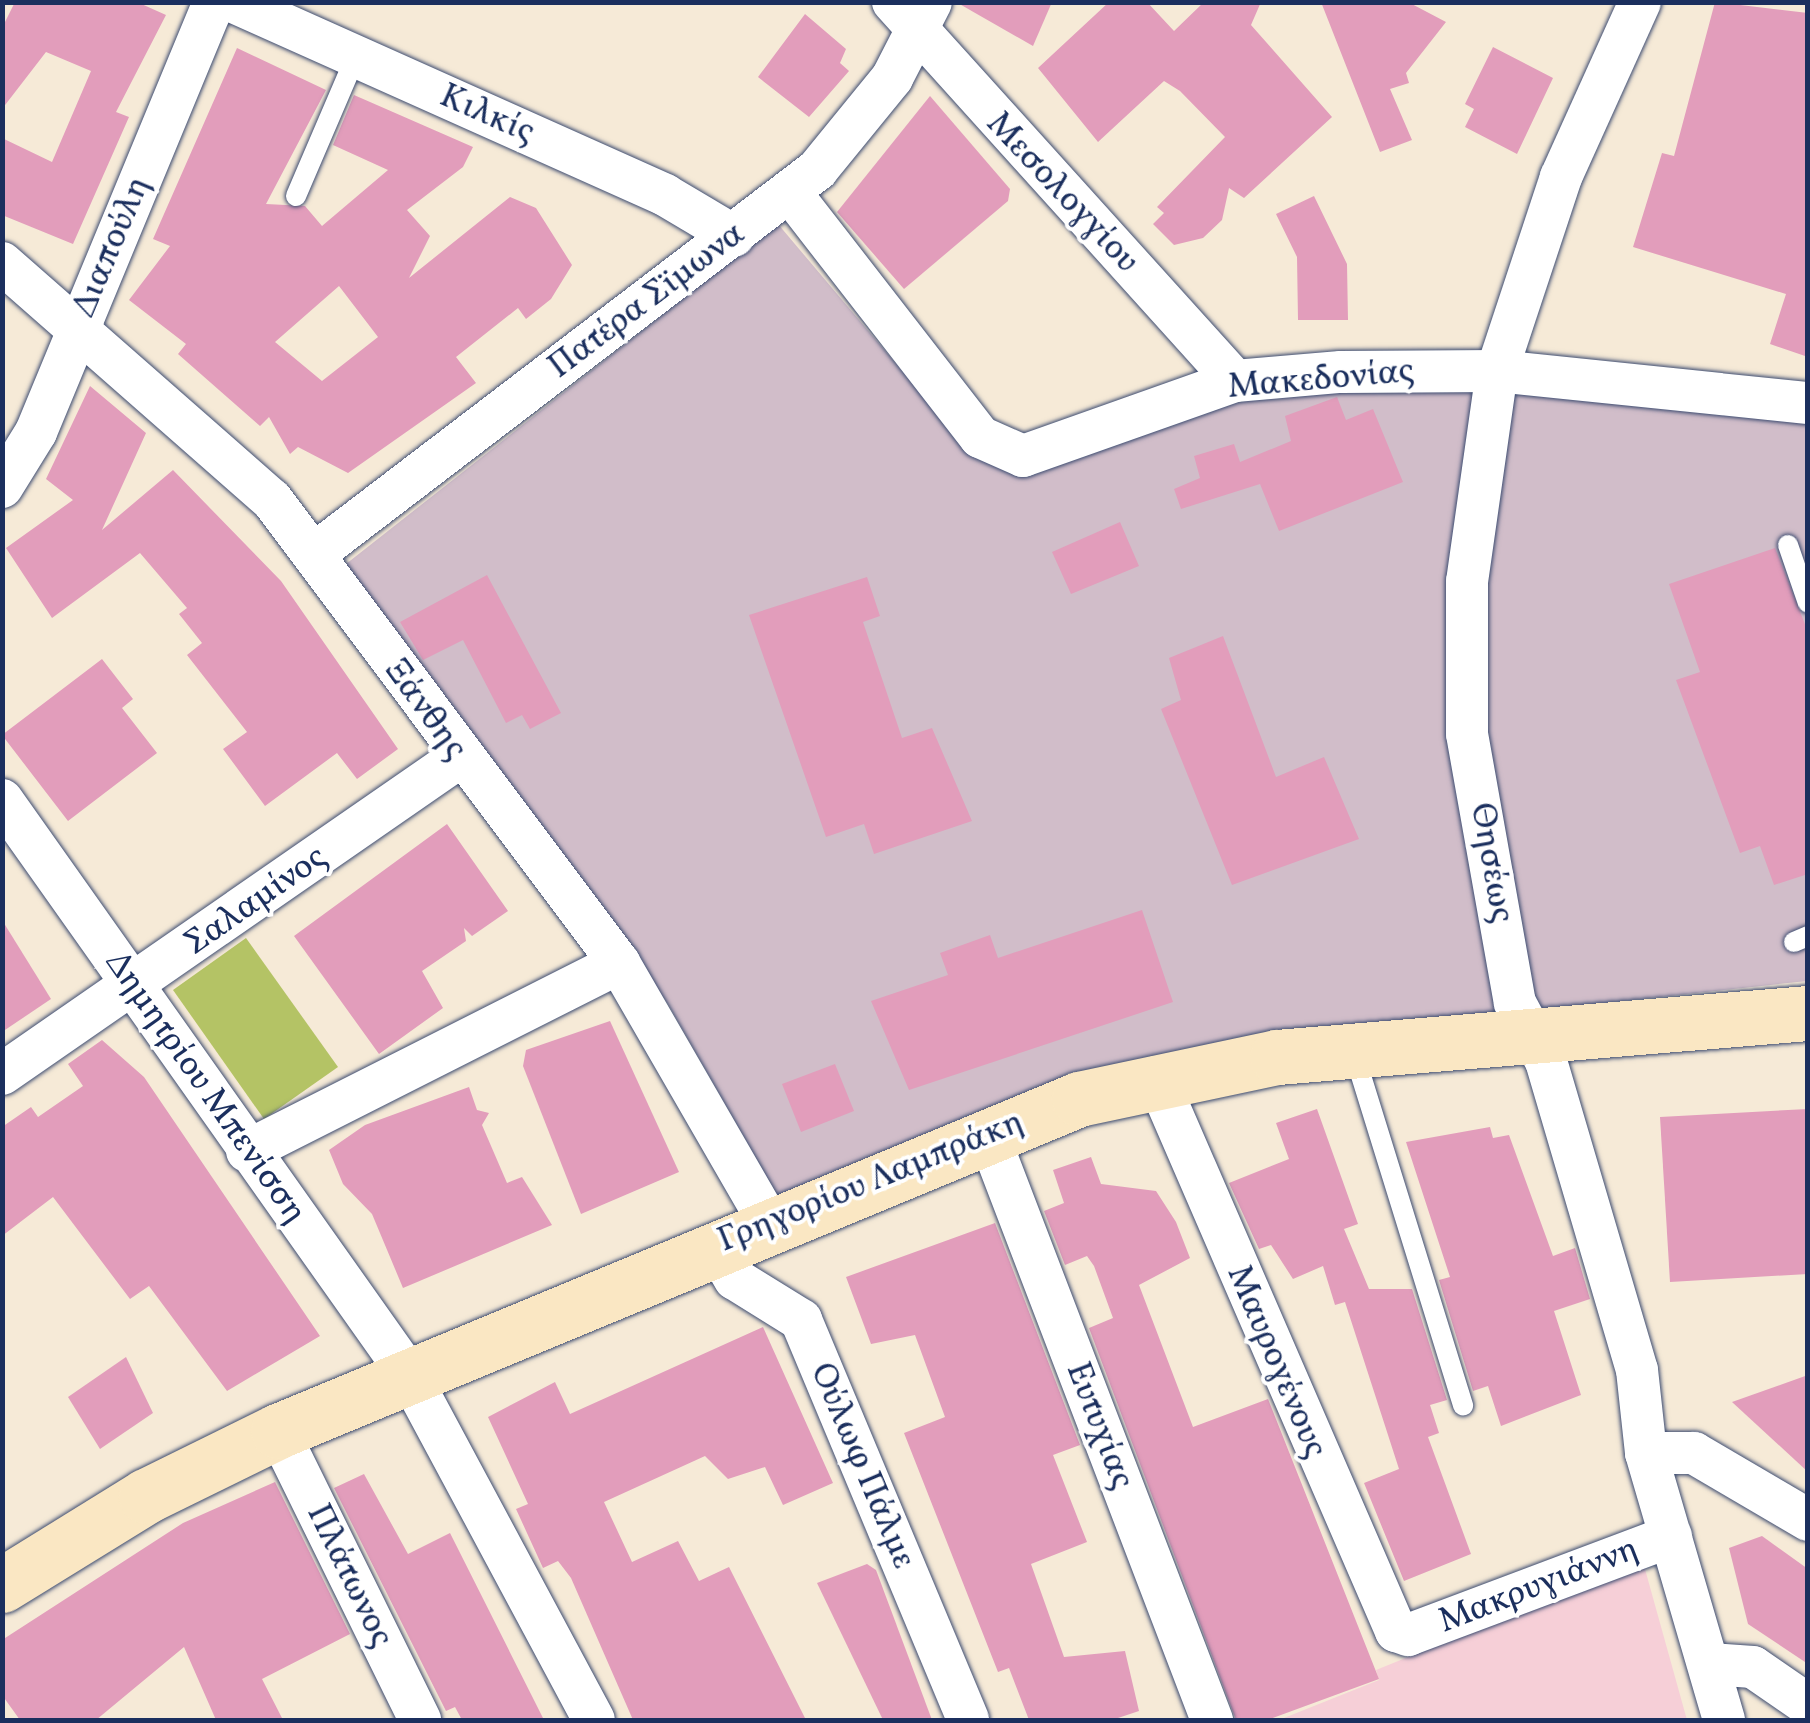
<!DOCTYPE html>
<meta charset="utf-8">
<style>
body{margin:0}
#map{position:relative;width:1810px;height:1723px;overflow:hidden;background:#f6ead7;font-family:Vollkorn,serif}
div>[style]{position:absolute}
.built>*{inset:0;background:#f6cfd7}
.industrial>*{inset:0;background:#d1bdc9}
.green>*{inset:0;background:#b4c365}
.building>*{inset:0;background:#e29dbb}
.roads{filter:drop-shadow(0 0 2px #3c4b70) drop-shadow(0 0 2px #3c4b70)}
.service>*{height:20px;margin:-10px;padding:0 10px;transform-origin:10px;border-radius:10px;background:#fff}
.minor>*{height:42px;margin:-21px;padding:0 21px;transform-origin:21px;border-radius:21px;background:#fff}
.secondary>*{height:55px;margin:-27.5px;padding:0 27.5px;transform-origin:27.5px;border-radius:27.5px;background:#fae7c3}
span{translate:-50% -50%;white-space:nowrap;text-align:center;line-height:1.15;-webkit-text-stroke:8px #fff;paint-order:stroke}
.street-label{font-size:35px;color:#1b2f5e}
.frame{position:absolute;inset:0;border:5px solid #1b2f5e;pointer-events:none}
</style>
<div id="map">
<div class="built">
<i style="clip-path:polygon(1643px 1562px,1687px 1720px,1279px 1720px,1379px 1680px,1376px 1670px)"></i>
</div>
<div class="industrial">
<i style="clip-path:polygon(778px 224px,973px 455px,1320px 386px,1507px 387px,1807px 415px,1807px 981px,1388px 1026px,780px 1200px,668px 1004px,346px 564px)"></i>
</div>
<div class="green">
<i style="clip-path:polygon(246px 938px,338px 1067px,264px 1119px,173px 990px)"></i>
</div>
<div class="building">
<i style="clip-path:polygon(15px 2px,137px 2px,166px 15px,116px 112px,129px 117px,73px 244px,2px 215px,2px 138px,52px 162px,91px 71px,46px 52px,2px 109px,2px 28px)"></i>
<i style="clip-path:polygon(956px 2px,1052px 2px,1033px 46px)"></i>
<i style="clip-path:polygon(1109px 2px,1147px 2px,1174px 31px,1204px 2px,1261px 2px,1251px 25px,1332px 117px,1244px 198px,1229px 188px,1222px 220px,1203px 238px,1174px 245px,1153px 224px,1164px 213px,1157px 207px,1225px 137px,1180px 91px,1164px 81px,1098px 142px,1038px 68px)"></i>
<i style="clip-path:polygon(1321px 2px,1408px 2px,1446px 22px,1406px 73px,1409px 83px,1390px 89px,1412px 140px,1380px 152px)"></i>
<i style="clip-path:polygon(1715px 2px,1808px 13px,1808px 357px,1770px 344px,1786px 294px,1633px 247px,1662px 153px,1674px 156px)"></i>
<i style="clip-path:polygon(805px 14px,846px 49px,840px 63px,849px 71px,809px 117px,758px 77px)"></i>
<i style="clip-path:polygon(1493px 47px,1553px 78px,1517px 154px,1465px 127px,1474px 109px,1465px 104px)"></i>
<i style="clip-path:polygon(evenodd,237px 48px,326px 90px,266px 204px,305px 206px,322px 226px,388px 170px,333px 145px,354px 95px,473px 147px,463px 167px,407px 210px,430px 236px,409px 278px,510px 197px,536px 208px,572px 265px,551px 299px,526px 319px,518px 308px,456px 357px,476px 383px,348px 473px,298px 447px,290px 454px,269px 417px,260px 426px,178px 354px,186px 344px,129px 300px,170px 246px,153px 239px,237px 48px,339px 286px,378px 337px,322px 381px,275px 342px,339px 286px)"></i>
<i style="clip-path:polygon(930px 96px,1010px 189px,1008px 201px,904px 289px,837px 212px)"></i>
<i style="clip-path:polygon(1314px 196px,1347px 264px,1348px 320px,1298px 320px,1297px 257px,1276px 214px)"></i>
<i style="clip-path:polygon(90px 386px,146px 433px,102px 530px,173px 470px,281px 581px,398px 749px,357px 779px,337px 753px,265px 806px,223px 749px,247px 732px,187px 655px,202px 643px,179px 614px,187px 608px,140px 553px,52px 618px,6px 548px,73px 500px,46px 479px)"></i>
<i style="clip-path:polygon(1337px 397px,1346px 420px,1373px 409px,1403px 482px,1279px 531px,1260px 484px,1181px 509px,1174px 489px,1200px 478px,1194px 456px,1234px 444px,1240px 462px,1291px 441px,1285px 416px)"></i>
<i style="clip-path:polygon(1120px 522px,1139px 566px,1071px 594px,1052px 552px)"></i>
<i style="clip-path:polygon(1775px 548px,1808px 632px,1808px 874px,1774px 885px,1760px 846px,1740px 853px,1676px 680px,1700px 672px,1669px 584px)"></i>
<i style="clip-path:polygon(487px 575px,561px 713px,530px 729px,522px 715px,506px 723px,463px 640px,423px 660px,400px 622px)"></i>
<i style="clip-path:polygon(867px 577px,880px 616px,863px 622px,902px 738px,932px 728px,972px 821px,874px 854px,864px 824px,826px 837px,749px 615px)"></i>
<i style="clip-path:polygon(1223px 636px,1276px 777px,1324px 757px,1359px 839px,1232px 885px,1161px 709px,1181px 700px,1169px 658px)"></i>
<i style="clip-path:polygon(102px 659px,133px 699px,122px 708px,157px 753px,68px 821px,2px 735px)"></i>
<i style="clip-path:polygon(447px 824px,508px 911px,472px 936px,464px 928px,466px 941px,422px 971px,443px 1008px,379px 1054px,294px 936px)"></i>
<i style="clip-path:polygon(1142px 910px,1173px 1002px,909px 1090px,871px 1001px,948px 975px,940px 953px,990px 935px,998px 958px)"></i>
<i style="clip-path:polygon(2px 920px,51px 999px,2px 1032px)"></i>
<i style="clip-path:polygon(610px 1021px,679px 1172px,581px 1214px,523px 1066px,526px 1050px)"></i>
<i style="clip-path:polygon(102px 1040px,144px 1077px,320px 1336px,227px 1391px,149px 1286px,130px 1299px,53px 1197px,2px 1236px,2px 1127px,31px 1107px,38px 1117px,83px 1086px,68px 1064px)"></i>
<i style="clip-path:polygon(835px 1064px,854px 1111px,801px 1132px,782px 1084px)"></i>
<i style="clip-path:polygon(469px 1087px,477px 1110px,489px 1113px,482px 1125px,507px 1183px,522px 1177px,552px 1225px,403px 1288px,372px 1214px,343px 1184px,329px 1150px,365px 1125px)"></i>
<i style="clip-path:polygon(1317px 1109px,1358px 1224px,1344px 1229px,1369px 1289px,1412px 1289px,1447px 1400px,1430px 1405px,1439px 1433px,1428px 1437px,1471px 1554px,1404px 1581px,1364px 1483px,1399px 1469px,1345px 1302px,1335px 1305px,1323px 1266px,1293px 1279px,1271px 1245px,1259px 1249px,1229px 1183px,1289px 1159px,1276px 1123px)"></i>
<i style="clip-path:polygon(1808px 1109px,1808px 1274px,1670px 1282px,1660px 1117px)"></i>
<i style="clip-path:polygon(1490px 1127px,1493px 1138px,1509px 1135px,1553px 1256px,1575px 1248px,1590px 1299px,1554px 1311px,1581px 1395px,1501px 1426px,1488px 1386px,1473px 1391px,1439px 1280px,1450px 1277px,1406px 1142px)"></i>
<i style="clip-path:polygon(1091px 1157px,1101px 1184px,1156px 1191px,1176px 1222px,1190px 1258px,1139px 1285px,1193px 1427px,1268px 1399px,1379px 1679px,1267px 1720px,1236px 1720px,1089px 1328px,1113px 1318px,1094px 1266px,1087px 1256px,1065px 1265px,1044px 1211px,1064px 1203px,1053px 1170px)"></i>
<i style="clip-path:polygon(995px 1223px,1080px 1445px,1053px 1455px,1087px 1542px,1031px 1564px,1064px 1657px,1125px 1651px,1139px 1711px,1112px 1720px,1029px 1720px,1009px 1668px,998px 1672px,904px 1433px,945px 1417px,915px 1335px,871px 1344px,846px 1277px)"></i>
<i style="clip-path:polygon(763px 1327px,833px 1483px,783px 1505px,765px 1467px,728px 1479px,705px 1456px,604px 1502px,632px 1562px,678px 1541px,699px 1581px,729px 1567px,806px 1720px,633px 1720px,571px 1578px,558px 1561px,543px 1568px,516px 1509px,528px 1504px,488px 1417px,555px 1382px,570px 1414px)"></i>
<i style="clip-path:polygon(126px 1357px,153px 1413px,100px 1449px,68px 1397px)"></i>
<i style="clip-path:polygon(1808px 1375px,1808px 1472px,1732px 1402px)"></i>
<i style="clip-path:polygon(364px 1474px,408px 1554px,450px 1533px,544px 1720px,462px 1720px,455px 1707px,446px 1711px,334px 1488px)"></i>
<i style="clip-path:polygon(275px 1482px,350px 1634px,262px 1679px,283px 1720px,216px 1720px,184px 1647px,96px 1720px,20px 1720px,2px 1695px,2px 1640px,183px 1523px)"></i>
<i style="clip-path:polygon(1762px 1536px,1808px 1569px,1808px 1664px,1748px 1624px,1729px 1548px)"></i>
<i style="clip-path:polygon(867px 1564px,876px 1570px,932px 1720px,883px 1720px,817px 1583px)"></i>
</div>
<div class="roads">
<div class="service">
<i style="left:296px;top:196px;width:152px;rotate:-66.8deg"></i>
<i style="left:1788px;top:545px;width:61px;rotate:71deg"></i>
<i style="left:1794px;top:942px;width:15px;rotate:-23deg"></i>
<i style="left:1354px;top:1053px;width:369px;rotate:72.8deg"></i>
</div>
<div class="minor">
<i style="left:234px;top:2px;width:472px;rotate:24.1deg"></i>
<i style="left:665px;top:195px;width:80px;rotate:30.7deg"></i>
<i style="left:893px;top:2px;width:510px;rotate:47.94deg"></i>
<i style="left:1640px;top:2px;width:192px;rotate:114.3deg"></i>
<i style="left:1561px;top:177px;width:204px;rotate:108.3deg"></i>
<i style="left:1497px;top:371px;width:212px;rotate:98.1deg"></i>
<i style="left:1467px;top:581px;width:153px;rotate:90deg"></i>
<i style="left:1467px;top:734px;width:273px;rotate:79.9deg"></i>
<i style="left:1515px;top:1003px;width:66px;rotate:61.9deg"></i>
<i style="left:1546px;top:1061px;width:322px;rotate:73.6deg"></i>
<i style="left:1637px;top:1370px;width:83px;rotate:83.8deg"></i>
<i style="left:1646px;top:1453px;width:278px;rotate:73.7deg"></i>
<i style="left:790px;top:192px;width:310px;rotate:52.2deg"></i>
<i style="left:980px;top:437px;width:47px;rotate:23.8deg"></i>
<i style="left:1023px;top:456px;width:225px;rotate:-19.5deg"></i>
<i style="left:1235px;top:381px;width:106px;rotate:-4.9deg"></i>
<i style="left:1341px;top:372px;width:156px;rotate:-0.4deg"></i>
<i style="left:1497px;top:371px;width:313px;rotate:5.9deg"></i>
<i style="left:2px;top:263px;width:359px;rotate:41.3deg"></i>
<i style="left:272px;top:500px;width:579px;rotate:53.15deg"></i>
<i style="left:619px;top:963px;width:300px;rotate:60deg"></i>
<i style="left:2px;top:487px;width:65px;rotate:-58.3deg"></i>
<i style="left:36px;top:432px;width:465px;rotate:-67.5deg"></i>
<i style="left:314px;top:554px;width:633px;rotate:-37.36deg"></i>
<i style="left:817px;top:170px;width:119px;rotate:-50.8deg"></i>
<i style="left:892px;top:78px;width:85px;rotate:-62.8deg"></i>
<i style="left:2px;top:800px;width:704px;rotate:54.71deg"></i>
<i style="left:409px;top:1375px;width:391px;rotate:61.8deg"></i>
<i style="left:2px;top:1074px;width:553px;rotate:-34.7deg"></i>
<i style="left:1156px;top:1077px;width:604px;rotate:66.58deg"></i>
<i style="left:1396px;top:1631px;width:13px;rotate:18deg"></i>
<i style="left:1408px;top:1635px;width:281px;rotate:-20.6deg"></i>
<i style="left:987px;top:1132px;width:630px;rotate:69.06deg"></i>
<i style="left:247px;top:1151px;width:417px;rotate:-26.8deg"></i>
<i style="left:715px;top:1245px;width:39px;rotate:60deg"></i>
<i style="left:735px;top:1279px;width:78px;rotate:31.8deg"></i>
<i style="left:801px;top:1320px;width:433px;rotate:67.3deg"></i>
<i style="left:278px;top:1431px;width:322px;rotate:63.8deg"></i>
<i style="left:1646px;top:1453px;width:48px"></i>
<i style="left:1694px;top:1453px;width:132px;rotate:30.4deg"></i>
<i style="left:1710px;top:1664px;width:43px;rotate:4deg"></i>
<i style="left:1753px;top:1667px;width:67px;rotate:34.6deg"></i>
</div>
<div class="secondary">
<i style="left:2px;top:1585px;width:169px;rotate:-31.7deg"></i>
<i style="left:146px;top:1496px;width:147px;rotate:-26.2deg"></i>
<i style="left:278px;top:1431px;width:867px;rotate:-22.51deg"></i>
<i style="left:1079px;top:1099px;width:202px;rotate:-12deg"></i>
<i style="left:1277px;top:1057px;width:533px;rotate:-4.74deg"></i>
</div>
</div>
<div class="street-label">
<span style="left:487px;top:115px;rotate:24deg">Κιλκίς</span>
<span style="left:1062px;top:193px;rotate:47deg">Μεσολογγίου</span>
<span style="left:112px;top:247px;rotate:-67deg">Διαπούλη</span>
<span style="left:647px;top:301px;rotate:-37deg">Πατέρα Σϊμωνα</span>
<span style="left:1321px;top:380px;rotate:-5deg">Μακεδονίας</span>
<span style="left:425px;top:710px;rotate:54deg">Ξάνθης</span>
<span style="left:1491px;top:863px;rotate:80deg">Θησέως</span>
<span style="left:256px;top:901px;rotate:-35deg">Σαλαμίνος</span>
<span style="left:205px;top:1088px;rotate:55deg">Δημητρίου Μπενίσση</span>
<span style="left:871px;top:1182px;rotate:-22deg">Γρηγορίου Λαμπράκη</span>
<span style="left:1276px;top:1362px;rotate:67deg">Μαυρογένους</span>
<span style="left:1099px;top:1426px;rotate:69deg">Ευτυχίας</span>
<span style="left:862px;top:1466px;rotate:67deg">Ούλωφ Πάλμε</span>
<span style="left:349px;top:1576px;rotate:64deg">Πλάτωνος</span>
<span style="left:1539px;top:1586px;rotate:-21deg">Μακρυγιάννη</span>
</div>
<div class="frame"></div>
</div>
